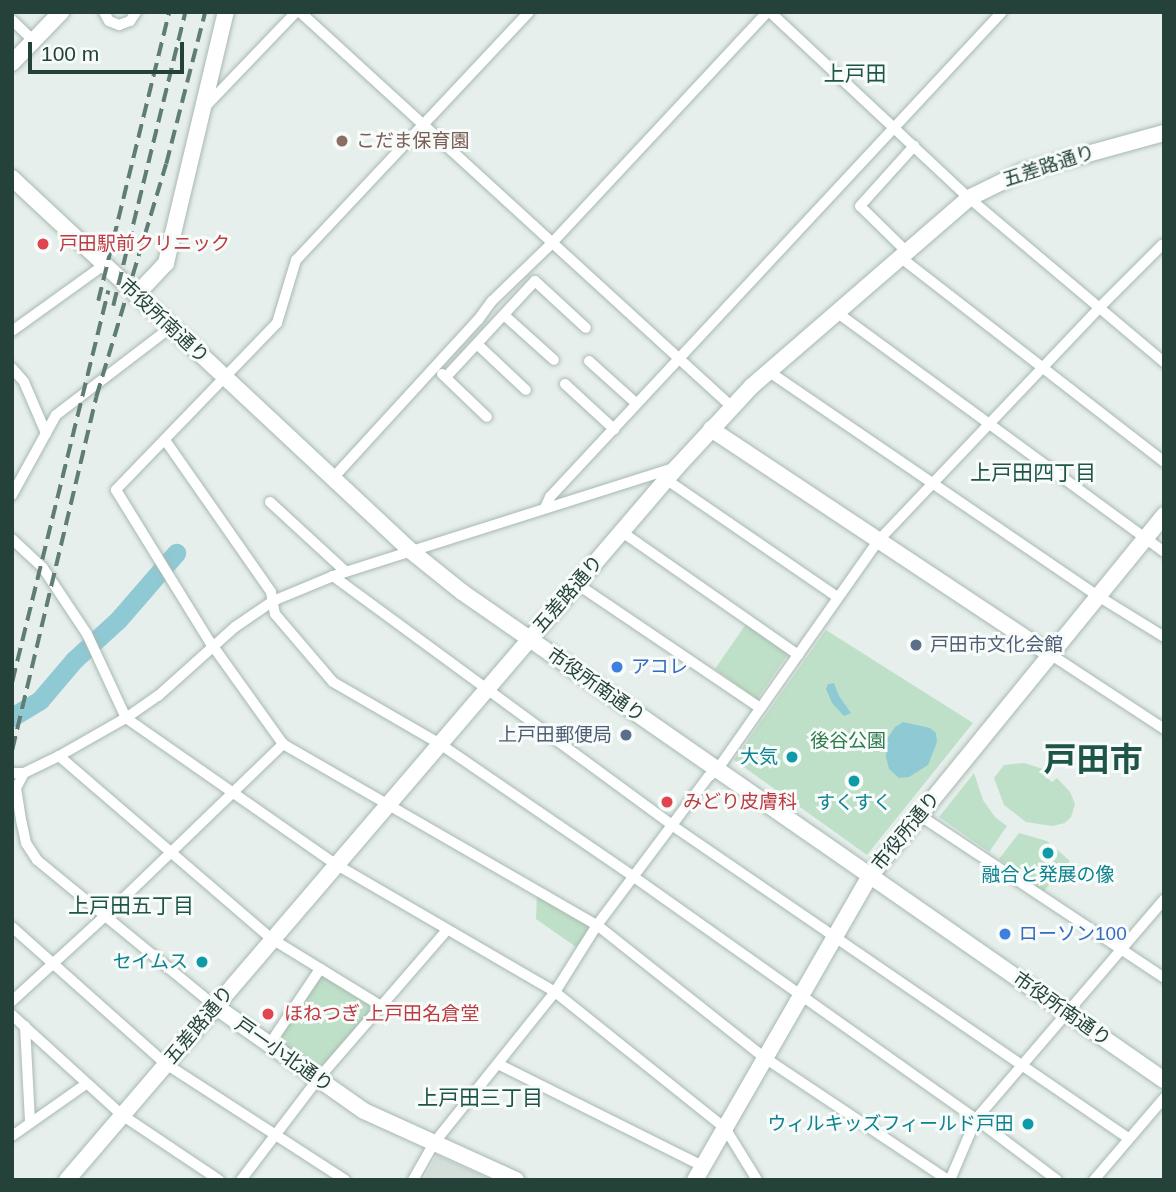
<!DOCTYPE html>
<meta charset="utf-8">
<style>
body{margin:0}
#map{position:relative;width:1176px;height:1192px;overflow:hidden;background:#e6efeb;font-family:Helvetica,"Noto Sans JP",sans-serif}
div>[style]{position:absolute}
.built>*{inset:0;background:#d4dfda}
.green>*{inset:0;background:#bfe0c8}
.water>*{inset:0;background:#8ec9d4}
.river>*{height:19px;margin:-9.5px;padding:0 9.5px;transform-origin:9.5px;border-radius:9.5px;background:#8ec9d4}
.roads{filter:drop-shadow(0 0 2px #a8b8b2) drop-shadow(0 0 2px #a8b8b2)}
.street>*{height:10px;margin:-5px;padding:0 5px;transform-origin:5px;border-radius:5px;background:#fff}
.secondary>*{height:16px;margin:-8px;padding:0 8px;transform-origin:8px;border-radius:8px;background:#fff}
.rail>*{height:3.5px;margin-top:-1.75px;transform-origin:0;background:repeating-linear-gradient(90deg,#5f7d75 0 14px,transparent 0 21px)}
.dots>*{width:19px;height:19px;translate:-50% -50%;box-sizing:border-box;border:4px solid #f7fbf9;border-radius:50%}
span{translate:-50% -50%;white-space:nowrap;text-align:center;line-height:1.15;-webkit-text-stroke:6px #f7fbf9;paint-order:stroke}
.education-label{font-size:19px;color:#785e54}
.left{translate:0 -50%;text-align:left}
.street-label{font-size:19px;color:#24423a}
.health-label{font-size:19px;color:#be3a42}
.service-label{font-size:19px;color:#4e5e75}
.right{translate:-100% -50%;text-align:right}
.shop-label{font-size:19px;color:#366cbe}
.park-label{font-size:19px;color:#2d7a4b}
.culture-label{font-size:19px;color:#0d838f}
.neighbourhood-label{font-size:21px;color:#1f5548}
.town-label{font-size:33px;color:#1f5548;font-weight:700}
.frame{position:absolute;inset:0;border:14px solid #24423a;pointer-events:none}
.scale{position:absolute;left:28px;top:42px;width:156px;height:32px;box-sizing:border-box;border:4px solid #24423a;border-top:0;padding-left:9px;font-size:21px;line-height:24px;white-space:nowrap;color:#24423a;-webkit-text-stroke:5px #f7fbf9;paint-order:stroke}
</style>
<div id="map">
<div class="built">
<i style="clip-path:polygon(437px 1155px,492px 1180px,423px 1180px)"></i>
</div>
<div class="green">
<i style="clip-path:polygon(746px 624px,789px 653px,757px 699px,715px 669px)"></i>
<i style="clip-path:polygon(826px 630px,973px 723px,867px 855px,734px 760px)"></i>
<i style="clip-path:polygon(1024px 763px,1043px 769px,1041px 773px,1052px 782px,1057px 778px,1070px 792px,1075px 804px,1071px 817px,1065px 823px,1052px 826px,1026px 822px,1004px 805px,994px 778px,1004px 765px)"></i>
<i style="clip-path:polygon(974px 773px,983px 800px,995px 817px,1007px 826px,989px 852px,939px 817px)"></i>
<i style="clip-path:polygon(1019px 833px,1047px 841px,1070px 861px,1044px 891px,999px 859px)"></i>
<i style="clip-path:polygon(537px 895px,592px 927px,576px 947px,536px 919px)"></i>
<i style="clip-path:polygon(321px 973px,376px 1007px,318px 1071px,276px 1041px)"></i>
</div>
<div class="water">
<i style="clip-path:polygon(834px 683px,839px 696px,851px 713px,844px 716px,832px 703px,826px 689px,828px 684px)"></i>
<i style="clip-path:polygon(903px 722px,930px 728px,936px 733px,937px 742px,928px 765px,909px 777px,899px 778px,889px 769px,886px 757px,887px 739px,895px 727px)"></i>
</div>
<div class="river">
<i style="left:12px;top:717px;width:33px;rotate:-31deg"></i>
<i style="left:40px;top:700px;width:52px;rotate:-49.6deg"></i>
<i style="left:74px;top:660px;width:59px;rotate:-42.3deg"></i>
<i style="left:118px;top:620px;width:89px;rotate:-49.1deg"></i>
</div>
<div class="roads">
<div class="street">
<i style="left:104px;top:12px;width:10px;rotate:61deg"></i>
<i style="left:109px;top:21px;width:11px;rotate:22deg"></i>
<i style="left:119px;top:25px;width:12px;rotate:-20deg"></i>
<i style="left:130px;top:21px;width:11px;rotate:-56deg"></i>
<i style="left:300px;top:12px;width:585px;rotate:42.44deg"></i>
<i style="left:529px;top:12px;width:340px;rotate:133.2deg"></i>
<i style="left:296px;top:260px;width:66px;rotate:106.8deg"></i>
<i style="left:277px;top:323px;width:232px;rotate:134deg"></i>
<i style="left:116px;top:490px;width:179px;rotate:58.3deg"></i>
<i style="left:210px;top:642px;width:125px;rotate:54.4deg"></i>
<i style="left:283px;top:744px;width:362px;rotate:30deg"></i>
<i style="left:597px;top:925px;width:214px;rotate:38.4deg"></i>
<i style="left:765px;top:1058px;width:220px;rotate:33.7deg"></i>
<i style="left:770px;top:12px;width:272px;rotate:43.1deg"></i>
<i style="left:969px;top:198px;width:255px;rotate:40.1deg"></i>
<i style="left:12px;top:20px;width:29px;rotate:44deg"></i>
<i style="left:204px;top:108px;width:133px;rotate:-46.2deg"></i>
<i style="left:906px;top:251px;width:64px;rotate:-135.6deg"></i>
<i style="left:860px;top:206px;width:81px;rotate:-48deg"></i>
<i style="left:900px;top:257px;width:334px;rotate:37.8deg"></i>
<i style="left:835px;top:311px;width:408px;rotate:36.2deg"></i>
<i style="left:504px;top:315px;width:67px;rotate:42deg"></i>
<i style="left:12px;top:331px;width:113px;rotate:-35.7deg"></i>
<i style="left:477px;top:344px;width:67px;rotate:43.2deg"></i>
<i style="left:589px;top:361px;width:64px;rotate:41.9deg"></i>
<i style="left:12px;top:368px;width:18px;rotate:49deg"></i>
<i style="left:24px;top:382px;width:56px;rotate:66.7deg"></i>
<i style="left:768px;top:371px;width:399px;rotate:34.3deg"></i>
<i style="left:1098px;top:596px;width:78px;rotate:31.8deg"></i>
<i style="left:442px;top:374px;width:62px;rotate:43.7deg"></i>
<i style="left:446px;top:377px;width:131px;rotate:-47.2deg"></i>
<i style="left:535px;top:281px;width:69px;rotate:42.7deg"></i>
<i style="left:565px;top:384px;width:67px;rotate:42.6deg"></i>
<i style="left:165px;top:440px;width:185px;rotate:55.1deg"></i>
<i style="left:271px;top:592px;width:22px;rotate:80deg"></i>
<i style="left:275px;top:614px;width:89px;rotate:49.5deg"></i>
<i style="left:333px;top:682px;width:124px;rotate:30.1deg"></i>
<i style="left:440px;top:744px;width:235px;rotate:34.4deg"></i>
<i style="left:634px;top:877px;width:419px;rotate:35.3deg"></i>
<i style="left:976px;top:1119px;width:101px;rotate:37deg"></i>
<i style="left:333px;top:478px;width:214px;rotate:-47.5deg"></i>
<i style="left:478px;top:320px;width:24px;rotate:-54deg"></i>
<i style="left:492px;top:301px;width:82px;rotate:-44deg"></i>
<i style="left:551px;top:244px;width:317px;rotate:-47deg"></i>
<i style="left:667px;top:480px;width:206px;rotate:34.5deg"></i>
<i style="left:12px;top:495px;width:91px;rotate:-61.2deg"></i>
<i style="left:56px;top:415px;width:145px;rotate:-37.4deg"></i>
<i style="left:270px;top:502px;width:103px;rotate:42.6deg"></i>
<i style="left:545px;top:508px;width:12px;rotate:-66deg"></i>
<i style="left:550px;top:497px;width:663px;rotate:-47.02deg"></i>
<i style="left:622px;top:532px;width:215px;rotate:34.9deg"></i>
<i style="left:12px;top:539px;width:42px;rotate:43.1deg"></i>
<i style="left:43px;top:568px;width:79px;rotate:56.3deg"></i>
<i style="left:87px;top:634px;width:93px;rotate:65.1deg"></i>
<i style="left:126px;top:718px;width:257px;rotate:34.9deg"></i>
<i style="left:337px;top:865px;width:252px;rotate:30.2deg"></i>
<i style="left:555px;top:992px;width:218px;rotate:38.7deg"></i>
<i style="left:725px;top:1128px;width:61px;rotate:58.4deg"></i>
<i style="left:333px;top:576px;width:422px;rotate:36.3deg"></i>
<i style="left:673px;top:826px;width:552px;rotate:34.44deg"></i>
<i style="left:577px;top:584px;width:221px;rotate:34.1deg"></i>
<i style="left:1050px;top:654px;width:136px;rotate:33.3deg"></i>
<i style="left:59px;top:756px;width:281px;rotate:40.7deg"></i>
<i style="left:272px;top:939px;width:128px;rotate:31.6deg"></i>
<i style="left:12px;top:773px;width:12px"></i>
<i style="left:24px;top:773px;width:39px;rotate:-26deg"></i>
<i style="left:59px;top:756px;width:77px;rotate:-29.6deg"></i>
<i style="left:126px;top:718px;width:39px;rotate:-35deg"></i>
<i style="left:158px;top:696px;width:103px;rotate:-41.9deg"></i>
<i style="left:235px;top:627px;width:46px;rotate:-34.4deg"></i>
<i style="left:273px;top:601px;width:65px;rotate:-22.6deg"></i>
<i style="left:333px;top:576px;width:358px;rotate:-17.6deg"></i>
<i style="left:24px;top:773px;width:17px;rotate:118deg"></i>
<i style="left:16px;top:788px;width:36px;rotate:81deg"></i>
<i style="left:22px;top:824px;width:19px;rotate:78deg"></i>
<i style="left:26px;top:843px;width:20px;rotate:57deg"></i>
<i style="left:37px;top:860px;width:230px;rotate:39.4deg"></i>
<i style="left:919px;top:815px;width:294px;rotate:33.6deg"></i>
<i style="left:12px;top:927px;width:206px;rotate:41.7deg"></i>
<i style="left:166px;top:1064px;width:213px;rotate:32.9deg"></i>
<i style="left:12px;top:1001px;width:126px;rotate:-42.4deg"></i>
<i style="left:105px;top:916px;width:248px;rotate:-44deg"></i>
<i style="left:12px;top:1015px;width:149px;rotate:42.3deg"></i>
<i style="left:122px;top:1115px;width:117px;rotate:33.8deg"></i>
<i style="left:25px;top:1026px;width:97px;rotate:87deg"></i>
<i style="left:269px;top:1045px;width:92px;rotate:-56.1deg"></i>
<i style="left:498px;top:1064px;width:229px;rotate:26.5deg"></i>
<i style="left:12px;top:1136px;width:90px;rotate:-35.1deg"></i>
<i style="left:241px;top:1180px;width:127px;rotate:-52.7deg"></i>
<i style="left:318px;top:1079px;width:197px;rotate:-49.1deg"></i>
<i style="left:413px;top:1180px;width:43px;rotate:-60.4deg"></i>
<i style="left:434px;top:1143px;width:193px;rotate:-51.3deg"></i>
<i style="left:555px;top:992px;width:79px;rotate:-57.9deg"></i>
<i style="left:597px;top:925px;width:185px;rotate:-53.1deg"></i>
<i style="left:708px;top:777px;width:11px;rotate:-38deg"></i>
<i style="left:717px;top:770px;width:280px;rotate:-54.9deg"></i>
<i style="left:878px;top:541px;width:323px;rotate:-46.5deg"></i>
<i style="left:1100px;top:307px;width:88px;rotate:-45deg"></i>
<i style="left:1162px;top:245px;width:3px;rotate:45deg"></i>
<i style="left:950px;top:1180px;width:66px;rotate:-66.9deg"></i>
<i style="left:976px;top:1119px;width:289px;rotate:-49.4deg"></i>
<i style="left:1094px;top:1180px;width:108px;rotate:-49.5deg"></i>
</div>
<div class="secondary">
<i style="left:12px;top:63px;width:71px;rotate:-46.1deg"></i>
<i style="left:12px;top:178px;width:546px;rotate:43.07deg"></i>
<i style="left:411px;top:551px;width:65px;rotate:38.8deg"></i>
<i style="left:462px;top:592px;width:855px;rotate:34.81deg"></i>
<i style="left:136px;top:295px;width:44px;rotate:-46.8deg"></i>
<i style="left:166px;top:263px;width:258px;rotate:-76.6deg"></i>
<i style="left:711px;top:429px;width:407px;rotate:33.6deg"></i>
<i style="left:215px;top:1006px;width:182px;rotate:35.2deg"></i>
<i style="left:364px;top:1111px;width:167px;rotate:24.4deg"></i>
<i style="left:67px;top:1180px;width:938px;rotate:-49.45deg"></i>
<i style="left:677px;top:467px;width:110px;rotate:-47.2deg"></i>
<i style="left:752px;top:386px;width:287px;rotate:-40.9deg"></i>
<i style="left:969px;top:198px;width:59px;rotate:-26.1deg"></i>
<i style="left:1022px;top:172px;width:147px;rotate:-15.4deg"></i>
<i style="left:695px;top:1180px;width:351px;rotate:-60.1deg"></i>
<i style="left:870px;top:876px;width:466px;rotate:-50.8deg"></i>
</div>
</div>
<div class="rail">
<i style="left:98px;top:301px;width:298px;rotate:-76.2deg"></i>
<i style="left:113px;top:306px;width:303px;rotate:-76.2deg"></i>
<i style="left:12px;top:682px;width:403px;rotate:-76.2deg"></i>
<i style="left:12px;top:750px;width:363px;rotate:-76.6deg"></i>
<i style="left:96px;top:397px;width:243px;rotate:-73.3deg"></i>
<i style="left:166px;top:164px;width:157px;rotate:-75.6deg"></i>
</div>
<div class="dots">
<i style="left:342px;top:141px;background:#8d6e63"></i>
<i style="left:43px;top:244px;background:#e0444e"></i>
<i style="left:916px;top:645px;background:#5c6f8a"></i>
<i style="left:617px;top:667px;background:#3f7fe0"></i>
<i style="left:626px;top:735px;background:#5c6f8a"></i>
<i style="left:792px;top:757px;background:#0f9aa8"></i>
<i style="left:854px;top:781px;background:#0f9aa8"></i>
<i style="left:667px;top:802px;background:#e0444e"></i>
<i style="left:1048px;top:853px;background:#0f9aa8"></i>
<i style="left:1005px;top:934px;background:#3f7fe0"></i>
<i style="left:202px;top:962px;background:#0f9aa8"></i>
<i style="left:268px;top:1014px;background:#e0444e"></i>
<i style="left:1028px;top:1124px;background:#0f9aa8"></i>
</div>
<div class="education-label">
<span class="left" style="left:356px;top:141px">こだま保育園</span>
</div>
<div class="street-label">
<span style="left:1049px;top:166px;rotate:-18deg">五差路通り</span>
<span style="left:164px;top:321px;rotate:43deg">市役所南通り</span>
<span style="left:568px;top:594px;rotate:-49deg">五差路通り</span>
<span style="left:596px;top:685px;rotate:35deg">市役所南通り</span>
<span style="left:906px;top:831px;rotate:-51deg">市役所通り</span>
<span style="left:1062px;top:1009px;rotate:35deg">市役所南通り</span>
<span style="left:199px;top:1025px;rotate:-50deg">五差路通り</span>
<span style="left:284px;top:1055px;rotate:35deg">戸一小北通り</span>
</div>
<div class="health-label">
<span class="left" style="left:59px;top:244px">戸田駅前クリニック</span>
<span class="left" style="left:683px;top:802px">みどり皮膚科</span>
<span class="left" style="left:284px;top:1014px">ほねつぎ 上戸田名倉堂</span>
</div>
<div class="service-label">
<span class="left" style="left:930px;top:645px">戸田市文化会館</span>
<span class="right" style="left:612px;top:735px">上戸田郵便局</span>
</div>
<div class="shop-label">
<span class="left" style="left:631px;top:667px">アコレ</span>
<span class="left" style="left:1019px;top:934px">ローソン100</span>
</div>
<div class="park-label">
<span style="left:848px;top:741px">後谷公園</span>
</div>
<div class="culture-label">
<span class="right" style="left:778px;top:757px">大気</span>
<span style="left:854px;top:803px">すくすく</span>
<span style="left:1048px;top:875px">融合と発展の像</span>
<span class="right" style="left:188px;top:962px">セイムス</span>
<span class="right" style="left:1014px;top:1124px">ウィルキッズフィールド戸田</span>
</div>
<div class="neighbourhood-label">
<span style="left:855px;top:74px">上戸田</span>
<span style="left:1033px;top:473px">上戸田四丁目</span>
<span style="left:131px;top:906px">上戸田五丁目</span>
<span style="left:480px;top:1098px">上戸田三丁目</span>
</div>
<div class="town-label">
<span style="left:1093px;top:760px">戸田市</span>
</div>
<div class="frame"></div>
<div class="scale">100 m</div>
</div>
